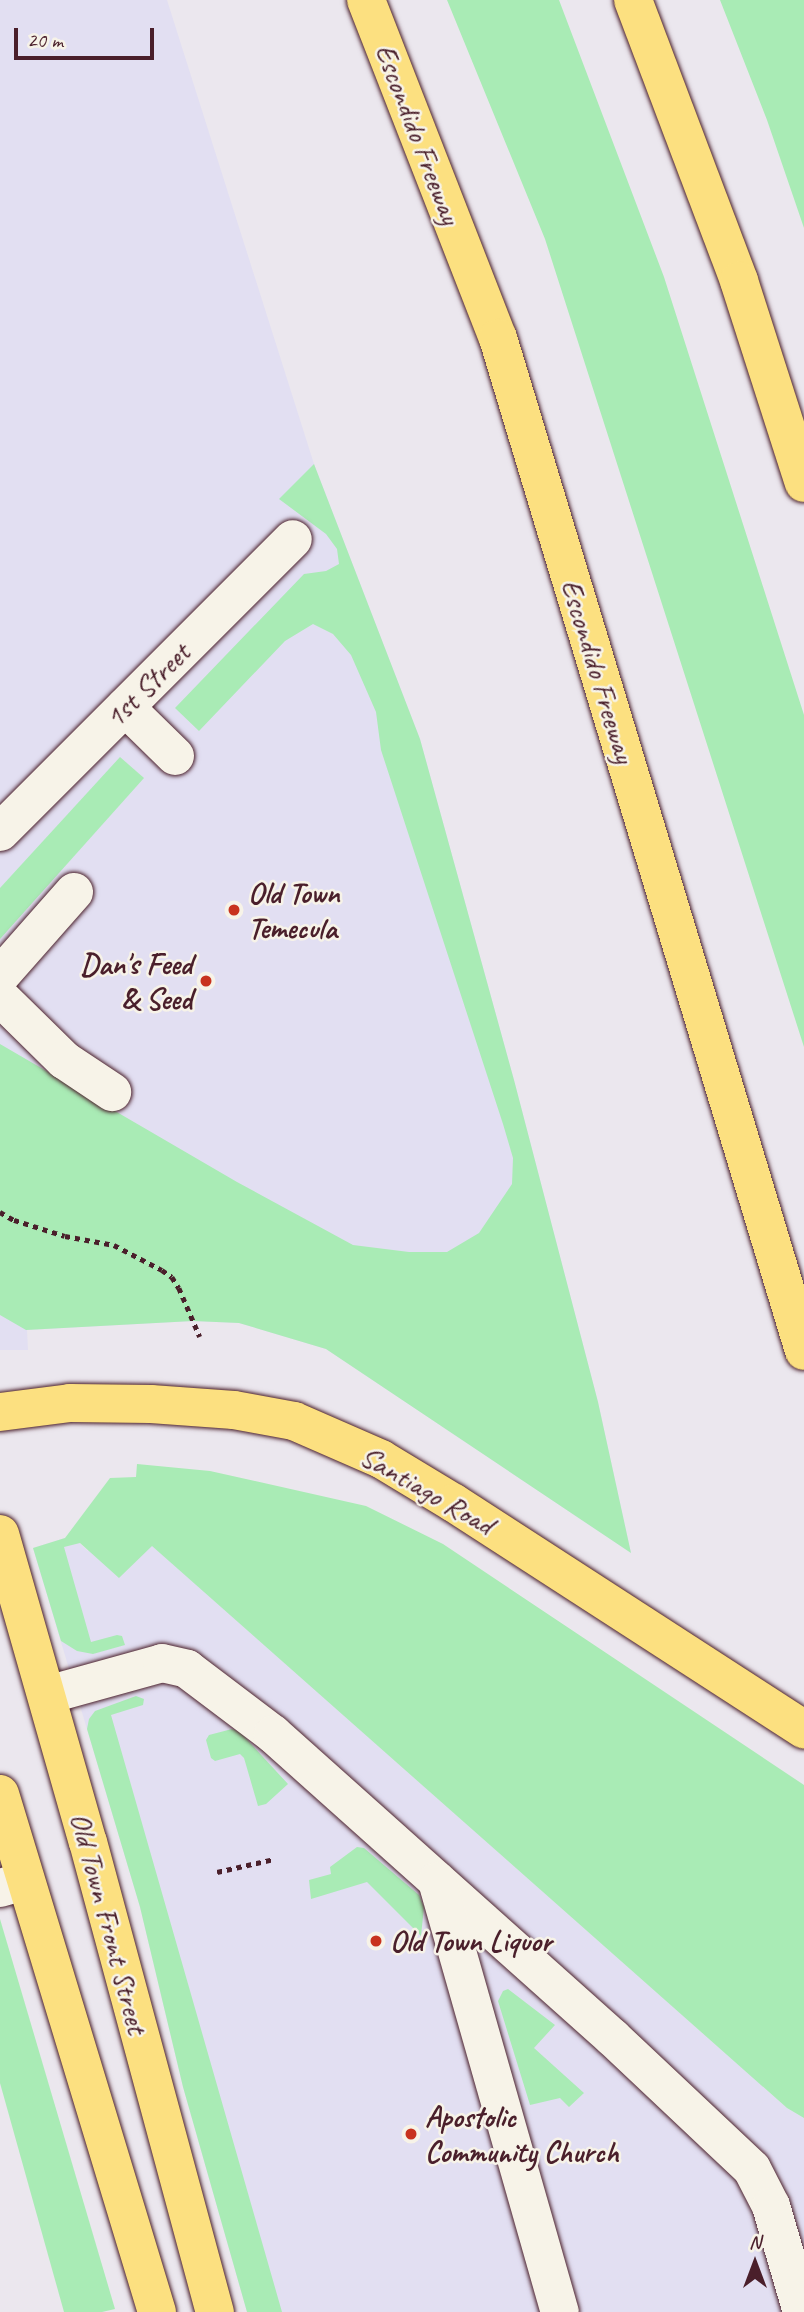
<!DOCTYPE html>
<style>
body{margin:0}
#map{position:relative;width:804px;height:2312px;overflow:hidden;background:#ebe7ee;font-family:Caveat,sans-serif}
div>[style]{position:absolute}
.built>*{inset:0;background:#e2dff2}
.green>*{inset:0;background:#a9ebb5}
.path>*{height:4.5px;margin-top:-2.25px;transform-origin:0;background:repeating-linear-gradient(90deg,#4a1f2b 0 5px,transparent 0 10px)}
.roads{filter:drop-shadow(0 0 2px #4a1f2b) drop-shadow(0 0 2px #4a1f2b)}
.minor>*{height:38px;margin:-19px;padding:0 19px;transform-origin:19px;border-radius:19px;background:#f7f3e8}
.major>*{height:38px;margin:-19px;padding:0 19px;transform-origin:19px;border-radius:19px;background:#fce080}
.highway>*{height:38px;margin:-19px;padding:0 19px;transform-origin:19px;border-radius:19px;background:#fce080}
.dots>*{width:19px;height:19px;translate:-50% -50%;box-sizing:border-box;border:4px solid #f7f3e8;border-radius:50%}
span{translate:-50% -50%;white-space:nowrap;text-align:center;line-height:1.15;-webkit-text-stroke:5px #f7f3e8;paint-order:stroke}
.street-label{font-size:30px;color:#4a1f2b}
.poi-label{font-size:30px;color:#4a1f2b;font-weight:700}
.left{translate:0 -50%;text-align:left}
.right{translate:-100% -50%;text-align:right}
.north{position:absolute;left:720px;top:2228px;width:70px;height:70px;-webkit-text-stroke:5px #f7f3e8;paint-order:stroke;rotate:0deg;font-size:19px;font-weight:700;line-height:28px;text-align:center;color:#4a1f2b}
.north::after{content:'';display:block;margin:auto;width:24px;height:32px;background:#4a1f2b;clip-path:polygon(50% 0,100% 100%,50% 72%,0 100%)}
.scale{position:absolute;left:14px;top:28px;width:140px;height:32px;box-sizing:border-box;border:4px solid #4a1f2b;border-top:0;padding-left:9px;font-size:21px;line-height:24px;white-space:nowrap;color:#4a1f2b;-webkit-text-stroke:5px #f7f3e8;paint-order:stroke}
</style>
<div id="map">
<div class="built">
<i style="clip-path:polygon(0 0,167px 0,314px 464px,420px 739px,514px 1080px,598px 1402px,631px 1553px,326px 1349px,239px 1323px,193px 1321px,27px 1330px,28px 1350px,0 1350px)"></i>
<i style="clip-path:polygon(120px 1517px,787px 2108px,804px 2118px,804px 2312px,247px 2312px,183px 2087px,140px 1907px,33px 1548px,65px 1538px,75px 1539px,88px 1551px)"></i>
</div>
<div class="green">
<i style="clip-path:polygon(447px 0,559px 0,664px 277px,804px 715px,804px 1047px,545px 239px)"></i>
<i style="clip-path:polygon(720px 0,804px 0,804px 228px,767px 120px)"></i>
<i style="clip-path:polygon(314px 464px,420px 739px,514px 1080px,598px 1402px,631px 1553px,326px 1349px,239px 1323px,193px 1321px,26px 1330px,0 1315px,0 1044px,237px 1182px,353px 1245px,409px 1252px,447px 1252px,479px 1233px,512px 1184px,513px 1158px,503px 1124px,381px 750px,376px 712px,351px 655px,333px 634px,313px 624px,285px 641px,199px 731px,175px 708px,304px 574px,326px 571px,339px 564px,337px 549px,326px 534px,279px 499px)"></i>
<i style="clip-path:polygon(120px 757px,144px 778px,0 939px,0 888px)"></i>
<i style="clip-path:polygon(137px 1464px,210px 1471px,366px 1506px,443px 1544px,804px 1785px,804px 2118px,787px 2108px,152px 1546px,119px 1578px,80px 1543px,64px 1547px,91px 1642px,117px 1635px,122px 1636px,125px 1645px,93px 1654px,77px 1651px,61px 1641px,33px 1548px,65px 1538px,110px 1478px,136px 1477px)"></i>
<i style="clip-path:polygon(136px 1696px,144px 1699px,143px 1705px,111px 1715px,282px 2312px,247px 2312px,183px 2087px,140px 1907px,87px 1729px,89px 1719px,95px 1711px)"></i>
<i style="clip-path:polygon(232px 1729px,240px 1732px,288px 1784px,266px 1804px,258px 1806px,244px 1758px,240px 1754px,215px 1761px,211px 1758px,206px 1740px,209px 1735px)"></i>
<i style="clip-path:polygon(357px 1847px,364px 1848px,419px 1895px,424px 1907px,421px 1936px,367px 1882px,311px 1899px,309px 1880px,331px 1874px,330px 1867px)"></i>
<i style="clip-path:polygon(0 1919px,115px 2309px,102px 2312px,64px 2312px,0 2083px)"></i>
<i style="clip-path:polygon(508px 1989px,555px 2025px,534px 2048px,584px 2093px,569px 2107px,560px 2098px,530px 2105px,498px 2001px,503px 1991px)"></i>
</div>
<div class="path">
<i style="left:0;top:1212px;width:16px;rotate:30deg"></i>
<i style="left:14px;top:1220px;width:53px;rotate:17.4deg"></i>
<i style="left:65px;top:1236px;width:50px;rotate:10.4deg"></i>
<i style="left:114px;top:1245px;width:54px;rotate:27.5deg"></i>
<i style="left:162px;top:1270px;width:12px;rotate:35deg"></i>
<i style="left:172px;top:1277px;width:13px;rotate:58deg"></i>
<i style="left:179px;top:1288px;width:53px;rotate:66.8deg"></i>
<i style="left:217px;top:1872px;width:58px;rotate:-12.8deg"></i>
</div>
<div class="roads">
<div class="minor">
<i style="left:125px;top:707px;width:70px;rotate:44.4deg"></i>
<i style="left:0;top:832px;width:414px;rotate:-45deg"></i>
<i style="left:0;top:976px;width:112px;rotate:-48.6deg"></i>
<i style="left:0;top:997px;width:90px;rotate:44.5deg"></i>
<i style="left:64px;top:1060px;width:58px;rotate:33.7deg"></i>
<i style="left:47px;top:1695px;width:119px;rotate:-15.5deg"></i>
<i style="left:162px;top:1663px;width:26px;rotate:13deg"></i>
<i style="left:187px;top:1669px;width:108px;rotate:37.1deg"></i>
<i style="left:273px;top:1734px;width:455px;rotate:41.8deg"></i>
<i style="left:612px;top:2037px;width:192px;rotate:43.3deg"></i>
<i style="left:752px;top:2169px;width:42px;rotate:62.8deg"></i>
<i style="left:771px;top:2206px;width:110px;rotate:73.7deg"></i>
<i style="left:437px;top:1881px;width:448px;rotate:74.1deg"></i>
<i style="left:0;top:1888px;width:26px;rotate:-16deg"></i>
</div>
<div class="major">
<i style="left:0;top:1412px;width:71px;rotate:-7.3deg"></i>
<i style="left:70px;top:1403px;width:81px;rotate:0.7deg"></i>
<i style="left:151px;top:1404px;width:83px;rotate:4.1deg"></i>
<i style="left:234px;top:1410px;width:61px;rotate:10.4deg"></i>
<i style="left:294px;top:1421px;width:95px;rotate:23.6deg"></i>
<i style="left:381px;top:1459px;width:85px;rotate:31.1deg"></i>
<i style="left:454px;top:1503px;width:417px;rotate:32.9deg"></i>
<i style="left:0;top:1534px;width:320px;rotate:74.1deg"></i>
<i style="left:88px;top:1842px;width:487px;rotate:74.9deg"></i>
<i style="left:0;top:1794px;width:541px;rotate:73.14deg"></i>
</div>
<div class="highway">
<i style="left:366px;top:0;width:363px;rotate:68.7deg"></i>
<i style="left:498px;top:338px;width:1058px;rotate:73.19deg"></i>
<i style="left:633px;top:0;width:300px;rotate:69.3deg"></i>
<i style="left:739px;top:281px;width:212px;rotate:72.2deg"></i>
</div>
</div>
<div class="dots">
<i style="left:234px;top:910px;background:#c8321e"></i>
<i style="left:206px;top:981px;background:#c8321e"></i>
<i style="left:376px;top:1941px;background:#c8321e"></i>
<i style="left:411px;top:2134px;background:#c8321e"></i>
</div>
<div class="street-label">
<span style="left:418px;top:134px;rotate:69deg">Escondido Freeway</span>
<span style="left:598px;top:671px;rotate:73deg">Escondido Freeway</span>
<span style="left:147px;top:685px;rotate:-45deg">1st Street</span>
<span style="left:427px;top:1490px;rotate:30deg">Santiago Road</span>
<span style="left:109px;top:1923px;rotate:75deg">Old Town Front Street</span>
</div>
<div class="poi-label">
<span class="left" style="left:248px;top:910px">Old Town<br>Temecula</span>
<span class="right" style="left:192px;top:981px">Dan's Feed<br>&amp; Seed</span>
<span class="left" style="left:390px;top:1941px">Old Town Liquor</span>
<span class="left" style="left:425px;top:2134px">Apostolic<br>Community Church</span>
</div>
<div class="north">N</div>
<div class="scale">20 m</div>
</div>
